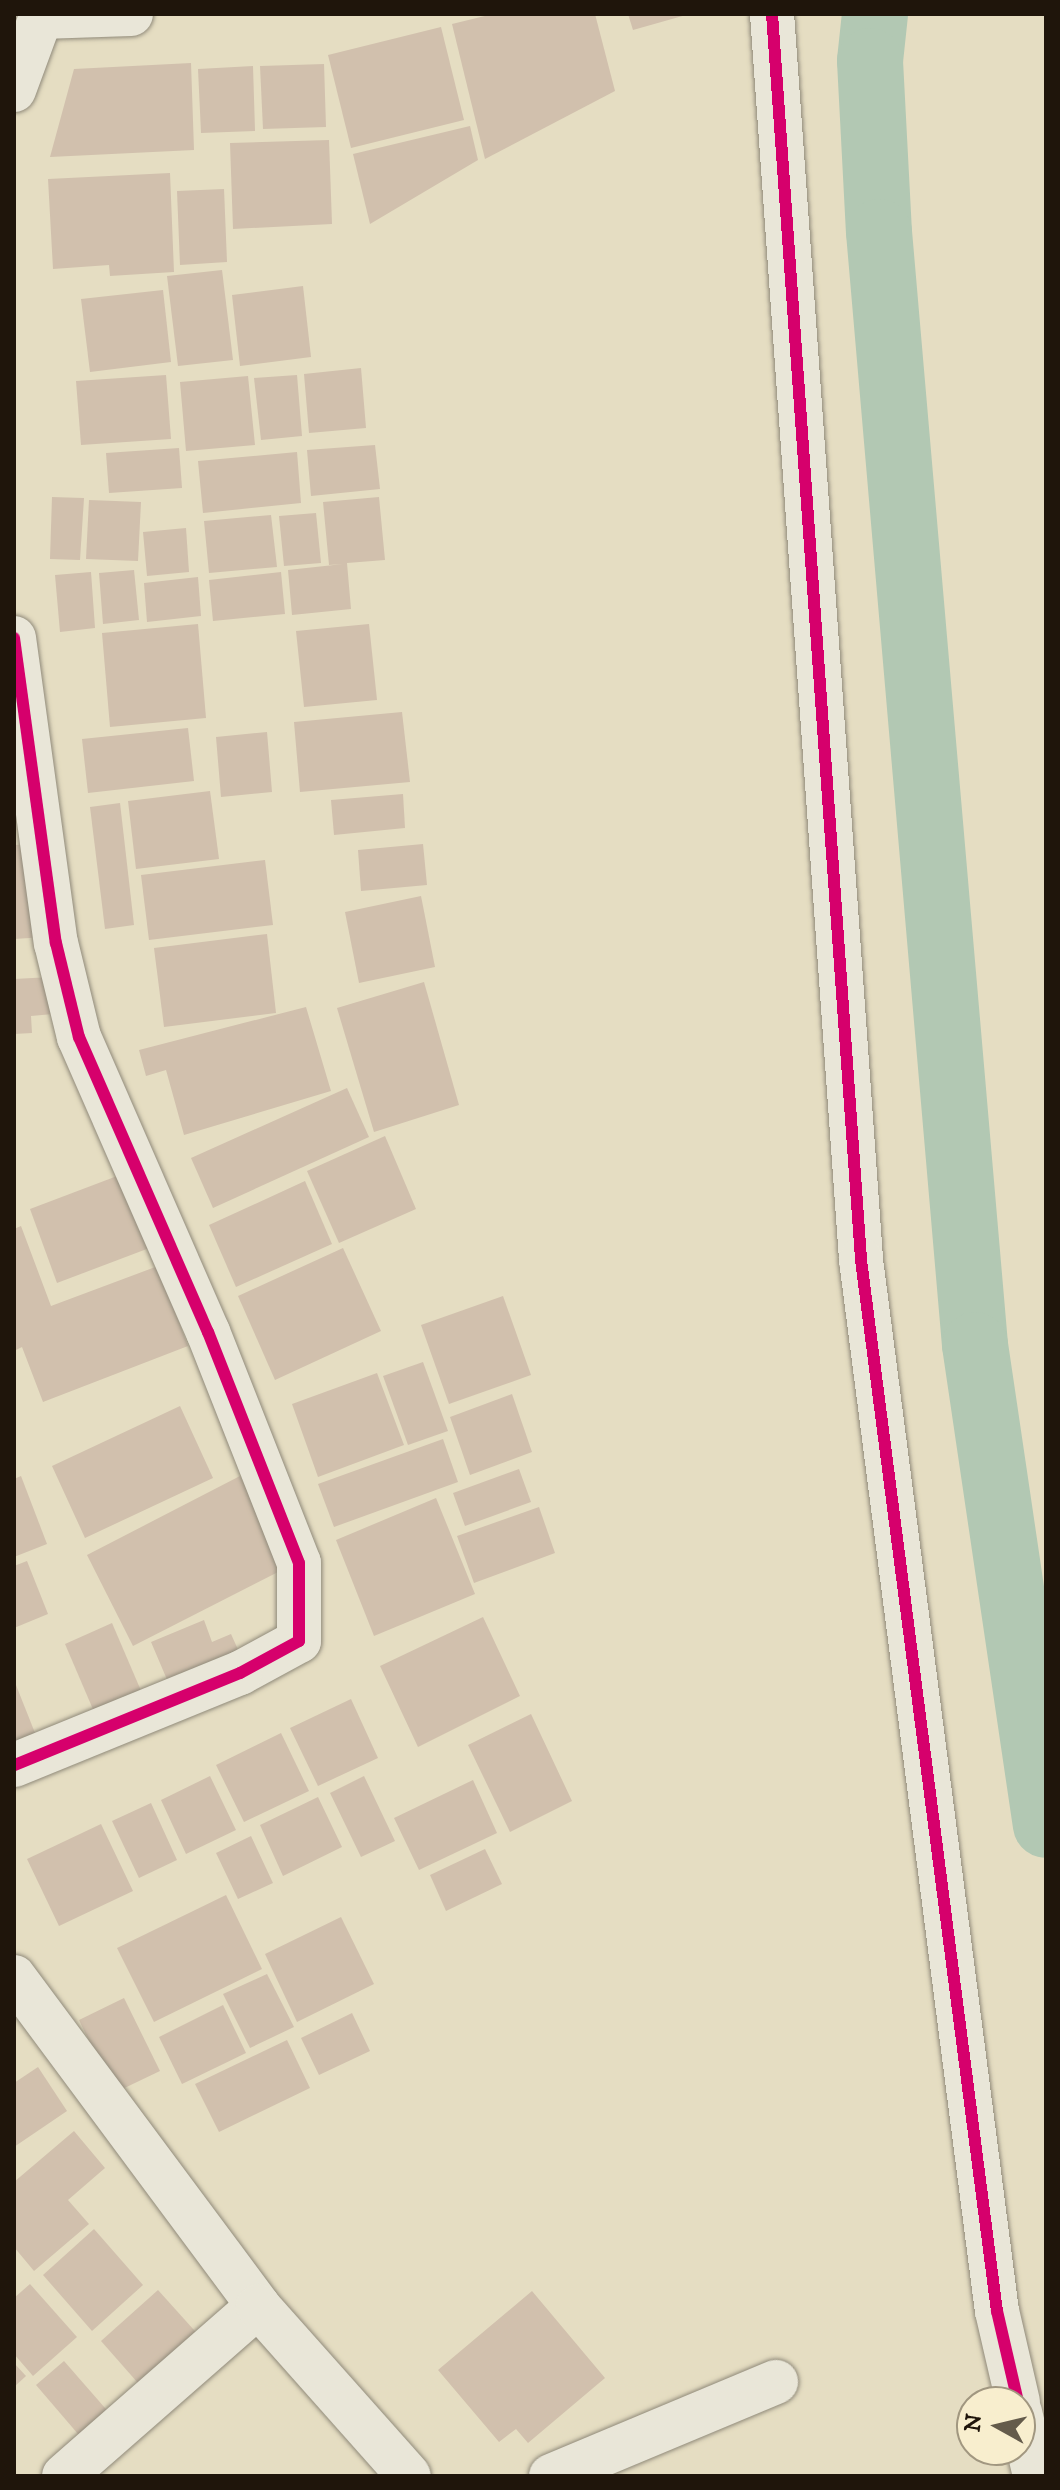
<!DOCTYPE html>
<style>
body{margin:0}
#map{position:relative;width:1060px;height:2490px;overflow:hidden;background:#e5ddc2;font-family:"IM FELL DW Pica",serif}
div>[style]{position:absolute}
.canal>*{height:66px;margin:-33px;padding:0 33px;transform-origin:33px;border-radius:33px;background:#b2c8b3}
.building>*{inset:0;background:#d1c0ad}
.roads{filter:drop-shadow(0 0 2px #908a7a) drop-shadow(0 0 2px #908a7a)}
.street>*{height:44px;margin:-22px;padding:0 22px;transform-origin:22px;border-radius:22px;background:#e9e6d8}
.secondary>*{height:44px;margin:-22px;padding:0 22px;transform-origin:22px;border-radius:22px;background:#e9e6d8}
.cycleway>*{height:12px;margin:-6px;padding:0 6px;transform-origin:6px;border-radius:6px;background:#d6006c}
span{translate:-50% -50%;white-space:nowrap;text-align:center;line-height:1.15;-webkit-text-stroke:8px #f8eece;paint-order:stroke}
.frame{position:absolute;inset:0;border:16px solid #1f150b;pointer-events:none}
.north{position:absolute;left:956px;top:2386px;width:80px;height:80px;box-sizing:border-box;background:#f8eece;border:2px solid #a19780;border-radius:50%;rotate:278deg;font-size:22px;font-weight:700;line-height:32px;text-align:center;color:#1f150b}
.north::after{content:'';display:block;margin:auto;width:28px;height:36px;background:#645b4b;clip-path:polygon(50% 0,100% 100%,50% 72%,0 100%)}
</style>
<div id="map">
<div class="canal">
<i style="left:875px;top:14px;width:47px;rotate:96.1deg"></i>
<i style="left:870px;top:61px;width:171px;rotate:87deg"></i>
<i style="left:879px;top:232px;width:1117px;rotate:85.07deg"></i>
<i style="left:975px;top:1345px;width:485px;rotate:81.6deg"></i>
</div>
<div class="building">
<i style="clip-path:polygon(493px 14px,595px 14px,615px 91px,485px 159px,452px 24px)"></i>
<i style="clip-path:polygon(628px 14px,686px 14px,686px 15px,633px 30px)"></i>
<i style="clip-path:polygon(441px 27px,464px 120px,351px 148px,328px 55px)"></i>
<i style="clip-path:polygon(191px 63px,194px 150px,50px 157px,74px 69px)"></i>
<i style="clip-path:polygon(324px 64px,326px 127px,263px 129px,260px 66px)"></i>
<i style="clip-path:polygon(253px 66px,255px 131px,201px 133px,198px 69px)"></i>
<i style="clip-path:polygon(470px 126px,478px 160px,370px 224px,353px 154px)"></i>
<i style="clip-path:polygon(329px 140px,332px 224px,233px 229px,230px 143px)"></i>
<i style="clip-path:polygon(170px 173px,174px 272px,110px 276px,109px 265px,53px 269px,48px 179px)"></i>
<i style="clip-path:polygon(224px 189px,227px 262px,180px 265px,177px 191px)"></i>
<i style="clip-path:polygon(222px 270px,233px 360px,178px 366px,167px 276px)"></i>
<i style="clip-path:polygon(303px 286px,311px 357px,240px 366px,232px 295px)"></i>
<i style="clip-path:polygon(163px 290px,171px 362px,90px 372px,81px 299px)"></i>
<i style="clip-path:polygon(361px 368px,366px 428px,309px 433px,304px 374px)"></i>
<i style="clip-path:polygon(166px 375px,171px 439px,81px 445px,76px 381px)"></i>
<i style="clip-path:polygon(297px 375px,302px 436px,261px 440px,254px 378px)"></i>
<i style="clip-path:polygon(248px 376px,255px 445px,186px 451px,180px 382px)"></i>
<i style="clip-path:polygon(375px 445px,380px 489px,311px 496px,307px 450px)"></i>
<i style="clip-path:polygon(179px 448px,182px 488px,109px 493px,106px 453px)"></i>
<i style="clip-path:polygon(297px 452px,301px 503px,203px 513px,198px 461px)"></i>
<i style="clip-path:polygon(52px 497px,84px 498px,80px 560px,50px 559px)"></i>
<i style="clip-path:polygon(379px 497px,385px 560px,347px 563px,351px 609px,292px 615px,288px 570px,343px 564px,329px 565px,323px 502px)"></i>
<i style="clip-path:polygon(89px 500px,141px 502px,138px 561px,86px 559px)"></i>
<i style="clip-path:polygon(316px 513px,321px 563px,284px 566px,279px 516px)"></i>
<i style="clip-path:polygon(271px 515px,277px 567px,209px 573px,204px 521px)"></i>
<i style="clip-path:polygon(186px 528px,189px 572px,147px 576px,143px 532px)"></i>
<i style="clip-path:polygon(134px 570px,139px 620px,103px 624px,99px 573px)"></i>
<i style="clip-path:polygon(91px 572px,95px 628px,60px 632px,55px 575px)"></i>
<i style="clip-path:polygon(281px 572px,285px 614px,213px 621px,209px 580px)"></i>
<i style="clip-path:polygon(198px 577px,201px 616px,147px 622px,144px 583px)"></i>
<i style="clip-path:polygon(198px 624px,206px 718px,110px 727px,102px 633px)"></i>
<i style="clip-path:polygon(369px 624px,377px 700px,304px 707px,296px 631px)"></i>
<i style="clip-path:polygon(402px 712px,410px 782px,300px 792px,294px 722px)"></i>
<i style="clip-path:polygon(188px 728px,194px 781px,88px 793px,82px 739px)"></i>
<i style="clip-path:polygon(267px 732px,272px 792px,221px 797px,216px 737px)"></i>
<i style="clip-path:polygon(210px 791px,219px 859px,136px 869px,128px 801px)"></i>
<i style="clip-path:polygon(403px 794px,405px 828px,334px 835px,331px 800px)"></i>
<i style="clip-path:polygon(120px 803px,134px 925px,105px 929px,90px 807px)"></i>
<i style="clip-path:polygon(40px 844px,45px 937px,14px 939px,14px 845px)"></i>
<i style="clip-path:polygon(423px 844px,427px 885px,361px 891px,358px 850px)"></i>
<i style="clip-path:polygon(265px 860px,273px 925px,149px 940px,141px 875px)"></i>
<i style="clip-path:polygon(421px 896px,435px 967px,359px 983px,345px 912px)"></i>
<i style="clip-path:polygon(267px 934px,276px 1013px,164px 1027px,154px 948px)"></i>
<i style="clip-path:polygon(51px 977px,53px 1014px,31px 1016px,32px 1033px,14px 1034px,14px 979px)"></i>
<i style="clip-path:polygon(424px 982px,459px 1105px,374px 1132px,337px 1008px)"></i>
<i style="clip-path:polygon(306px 1007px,331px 1091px,184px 1135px,166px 1070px,146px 1076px,139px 1050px)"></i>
<i style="clip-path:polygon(347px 1088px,369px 1137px,213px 1208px,191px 1158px)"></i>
<i style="clip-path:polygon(385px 1136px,416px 1209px,339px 1243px,307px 1171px)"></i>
<i style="clip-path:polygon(133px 1170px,160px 1244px,57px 1283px,30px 1209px)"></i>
<i style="clip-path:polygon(305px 1181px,332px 1244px,236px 1287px,209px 1225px)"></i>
<i style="clip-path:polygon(21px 1226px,51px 1306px,158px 1266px,188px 1346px,43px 1402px,22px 1347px,14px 1351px,14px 1229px)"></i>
<i style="clip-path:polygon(343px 1248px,381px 1331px,275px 1380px,238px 1296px)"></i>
<i style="clip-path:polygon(503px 1296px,531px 1375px,449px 1404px,421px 1325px)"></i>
<i style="clip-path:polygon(423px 1362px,448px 1431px,408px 1445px,383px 1376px)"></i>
<i style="clip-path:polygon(377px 1373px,404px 1445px,318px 1477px,292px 1404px)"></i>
<i style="clip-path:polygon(512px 1394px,532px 1452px,470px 1475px,450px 1417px)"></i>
<i style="clip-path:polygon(180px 1406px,213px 1478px,85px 1538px,52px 1466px)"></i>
<i style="clip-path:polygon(443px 1439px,458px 1482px,334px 1527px,318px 1484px)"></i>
<i style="clip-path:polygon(519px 1469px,531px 1502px,465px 1526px,453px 1493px)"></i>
<i style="clip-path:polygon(21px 1476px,47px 1544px,14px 1557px,14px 1479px)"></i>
<i style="clip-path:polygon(240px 1476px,286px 1568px,133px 1646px,87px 1555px)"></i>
<i style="clip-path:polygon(436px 1498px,475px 1594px,374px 1636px,336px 1540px)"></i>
<i style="clip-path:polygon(539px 1507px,555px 1553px,474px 1583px,457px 1536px)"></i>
<i style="clip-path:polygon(27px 1561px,48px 1614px,14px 1628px,14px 1566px)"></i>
<i style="clip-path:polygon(483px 1617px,520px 1696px,418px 1747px,380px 1666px)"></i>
<i style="clip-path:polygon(204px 1620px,212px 1642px,231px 1634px,245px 1665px,174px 1696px,151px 1642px)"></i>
<i style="clip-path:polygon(112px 1623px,148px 1707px,101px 1728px,65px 1644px)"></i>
<i style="clip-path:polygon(14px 1680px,35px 1733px,14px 1742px)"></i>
<i style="clip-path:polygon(351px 1699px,378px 1758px,318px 1786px,290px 1728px)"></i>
<i style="clip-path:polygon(531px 1714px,572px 1801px,510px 1832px,468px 1745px)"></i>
<i style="clip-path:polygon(281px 1733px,309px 1791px,244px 1822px,216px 1765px)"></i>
<i style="clip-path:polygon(210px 1776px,236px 1830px,186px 1854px,161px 1800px)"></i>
<i style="clip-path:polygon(364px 1776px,395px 1841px,361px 1857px,330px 1793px)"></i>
<i style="clip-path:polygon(473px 1780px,497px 1833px,419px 1870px,394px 1818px)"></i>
<i style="clip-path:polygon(318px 1797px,342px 1847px,283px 1876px,260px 1825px)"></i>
<i style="clip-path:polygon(151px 1803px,177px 1860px,139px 1878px,112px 1821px)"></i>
<i style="clip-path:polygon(101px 1824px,133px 1891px,59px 1926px,27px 1859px)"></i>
<i style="clip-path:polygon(251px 1836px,273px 1883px,238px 1899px,216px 1853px)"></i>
<i style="clip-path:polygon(485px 1849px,502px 1884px,446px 1911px,430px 1875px)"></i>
<i style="clip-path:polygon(226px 1895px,262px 1969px,154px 2022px,117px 1948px)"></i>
<i style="clip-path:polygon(341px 1917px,374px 1984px,297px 2022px,265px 1954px)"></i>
<i style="clip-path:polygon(267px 1974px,294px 2027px,250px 2048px,223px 1994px)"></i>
<i style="clip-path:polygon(124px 1998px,160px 2071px,114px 2093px,79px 2020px)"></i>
<i style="clip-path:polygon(223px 2005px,246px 2053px,182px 2084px,159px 2037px)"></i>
<i style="clip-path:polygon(352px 2013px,370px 2051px,319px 2075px,301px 2038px)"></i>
<i style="clip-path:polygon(287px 2040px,310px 2088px,219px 2132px,195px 2084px)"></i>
<i style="clip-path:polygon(38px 2067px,67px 2111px,14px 2147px,14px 2083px)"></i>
<i style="clip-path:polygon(74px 2131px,105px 2168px,68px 2200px,89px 2224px,34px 2271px,14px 2247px,14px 2182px)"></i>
<i style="clip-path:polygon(94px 2229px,143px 2285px,92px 2331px,43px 2275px)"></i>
<i style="clip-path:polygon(30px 2284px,77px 2337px,33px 2376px,14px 2354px,14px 2298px)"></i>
<i style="clip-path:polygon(158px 2290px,203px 2340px,145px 2391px,101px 2341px)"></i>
<i style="clip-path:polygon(532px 2291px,605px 2378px,528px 2443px,516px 2429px,499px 2442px,438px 2370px)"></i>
<i style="clip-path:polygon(64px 2361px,112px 2416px,84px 2441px,36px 2385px)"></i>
<i style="clip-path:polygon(14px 2363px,26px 2376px,14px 2387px)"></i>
</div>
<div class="roads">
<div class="street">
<i style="left:772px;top:14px;width:1249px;rotate:85.91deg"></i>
<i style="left:861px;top:1260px;width:1060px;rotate:82.63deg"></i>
<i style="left:997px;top:2311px;width:93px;rotate:77deg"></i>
<i style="left:41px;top:17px;width:90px;rotate:-1.9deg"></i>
<i style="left:14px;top:90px;width:81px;rotate:-69.8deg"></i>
<i style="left:14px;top:638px;width:308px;rotate:82.2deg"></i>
<i style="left:56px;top:943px;width:97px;rotate:76.3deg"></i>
<i style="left:79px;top:1037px;width:322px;rotate:66.4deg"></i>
<i style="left:208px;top:1332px;width:248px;rotate:68.5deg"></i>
<i style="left:299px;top:1563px;width:78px;rotate:90deg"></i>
<i style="left:299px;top:1641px;width:67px;rotate:151.5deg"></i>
<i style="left:240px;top:1673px;width:244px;rotate:157.8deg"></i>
<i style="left:1020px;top:2412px;width:66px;rotate:76.8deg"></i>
<i style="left:64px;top:2476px;width:258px;rotate:-41.2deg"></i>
<i style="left:551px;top:2476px;width:244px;rotate:-22.7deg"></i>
</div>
<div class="secondary">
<i style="left:14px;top:1977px;width:410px;rotate:53.4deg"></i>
<i style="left:258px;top:2306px;width:227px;rotate:48.4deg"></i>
</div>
</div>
<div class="cycleway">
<i style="left:772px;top:14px;width:1249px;rotate:85.91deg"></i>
<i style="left:861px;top:1260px;width:1060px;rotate:82.63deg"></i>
<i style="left:997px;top:2311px;width:93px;rotate:77deg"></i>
<i style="left:14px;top:638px;width:308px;rotate:82.2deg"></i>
<i style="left:56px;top:943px;width:97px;rotate:76.3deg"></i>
<i style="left:79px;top:1037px;width:322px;rotate:66.4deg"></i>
<i style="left:208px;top:1332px;width:248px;rotate:68.5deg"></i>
<i style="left:299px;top:1563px;width:78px;rotate:90deg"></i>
<i style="left:299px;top:1641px;width:67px;rotate:151.5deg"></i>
<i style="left:240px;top:1673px;width:244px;rotate:157.8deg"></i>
</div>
<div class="frame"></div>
<div class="north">N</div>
</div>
